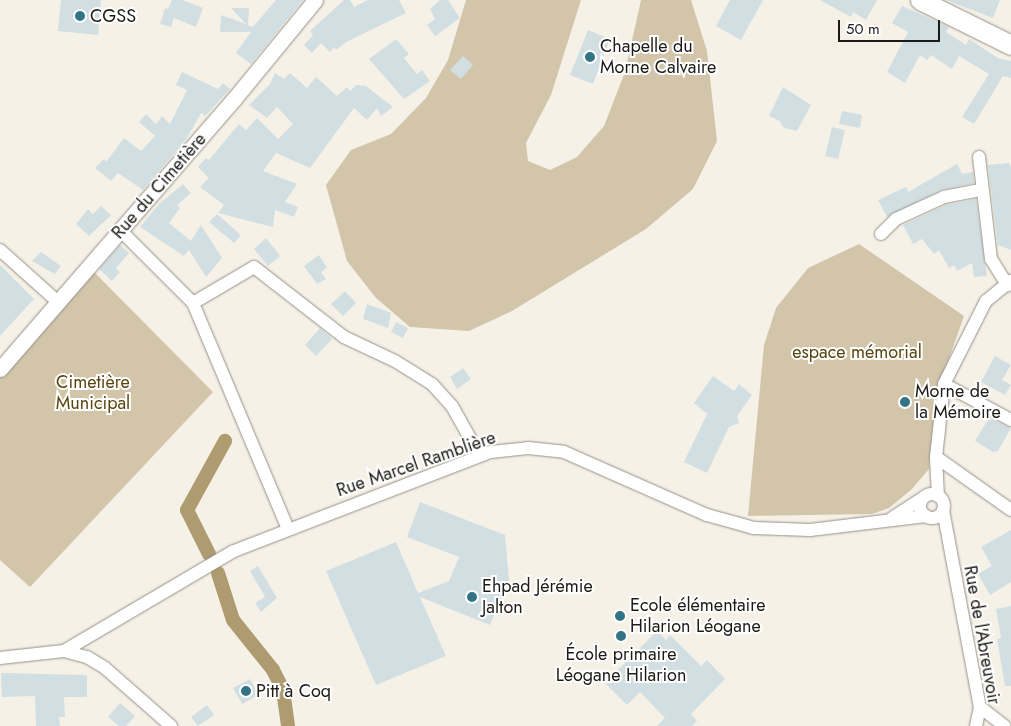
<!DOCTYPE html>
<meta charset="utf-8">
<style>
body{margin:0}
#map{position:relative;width:1011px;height:726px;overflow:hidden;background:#f6f1e7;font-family:Jost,sans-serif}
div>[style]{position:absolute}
.green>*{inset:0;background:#d2c5aa}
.canal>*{height:14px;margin:-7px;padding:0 7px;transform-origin:7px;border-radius:7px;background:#ae9b6f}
.building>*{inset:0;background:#d2dfe2}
.roads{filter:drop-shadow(0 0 1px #959188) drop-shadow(0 0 1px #959188)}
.minor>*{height:12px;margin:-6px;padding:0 6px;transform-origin:6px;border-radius:6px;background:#fff}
.minor>.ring{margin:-6px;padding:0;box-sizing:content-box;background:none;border:12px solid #fff;border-radius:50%}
.tertiary>*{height:15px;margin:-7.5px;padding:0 7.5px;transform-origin:7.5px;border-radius:7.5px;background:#fff}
.primary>*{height:19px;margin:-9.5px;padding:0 9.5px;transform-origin:9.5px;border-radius:9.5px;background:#fff}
.dots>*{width:14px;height:14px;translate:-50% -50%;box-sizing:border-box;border:2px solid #fff;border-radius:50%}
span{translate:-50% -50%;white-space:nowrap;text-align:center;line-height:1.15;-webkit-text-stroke:4px #fff;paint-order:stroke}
.poi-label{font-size:18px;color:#1c1a17}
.left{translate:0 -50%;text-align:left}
.street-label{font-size:18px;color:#1c1a17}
.park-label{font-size:18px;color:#5a450e}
.scale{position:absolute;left:838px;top:20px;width:102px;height:22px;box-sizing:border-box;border:2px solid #1c1a17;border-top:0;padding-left:6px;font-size:15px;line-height:18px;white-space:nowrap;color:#1c1a17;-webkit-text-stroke:4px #fff;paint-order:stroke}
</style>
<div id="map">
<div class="green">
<i style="clip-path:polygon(466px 0,581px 0,551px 95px,526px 143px,528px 161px,550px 170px,577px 157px,604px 126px,625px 72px,641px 0,691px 0,707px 51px,717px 141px,693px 189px,646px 229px,512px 311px,469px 331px,410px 327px,376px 298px,347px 261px,326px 185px,351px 150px,391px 134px,426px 98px,448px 60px)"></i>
<i style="clip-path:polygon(859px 244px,964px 316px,935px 398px,929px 469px,911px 490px,889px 508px,872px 514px,748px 516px,764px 345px,776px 308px,808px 268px)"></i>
<i style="clip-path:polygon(89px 267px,213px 392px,30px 587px,0 560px,0 369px)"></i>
</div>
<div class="canal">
<i style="left:209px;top:554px;width:49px;rotate:-116.6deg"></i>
<i style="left:187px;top:510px;width:79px;rotate:-61.2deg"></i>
<i style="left:218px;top:573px;width:49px;rotate:72.3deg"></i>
<i style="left:233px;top:620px;width:64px;rotate:51.3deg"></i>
<i style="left:273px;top:670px;width:22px;rotate:63deg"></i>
<i style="left:283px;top:690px;width:36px;rotate:82deg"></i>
</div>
<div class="building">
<i style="clip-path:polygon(61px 0,101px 0,98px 35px,58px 31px)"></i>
<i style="clip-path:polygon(172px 0,182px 0,203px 8px,196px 27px,174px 18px,171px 27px,160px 24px,165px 8px,168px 9px)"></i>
<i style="clip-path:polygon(276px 0,303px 0,251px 64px,236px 53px,251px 32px,220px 32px,221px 15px,246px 24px,231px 8px,249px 8px,248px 25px,253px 27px)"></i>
<i style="clip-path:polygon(344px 0,350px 0,354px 7px,368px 0,399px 0,406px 13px,346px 42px,336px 50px,334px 47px,330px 52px,321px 43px,312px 53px,304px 45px,313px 35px,310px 31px)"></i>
<i style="clip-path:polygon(440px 0,448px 0,460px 18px,435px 36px,427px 25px,435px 19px,430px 9px)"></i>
<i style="clip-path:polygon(730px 0,763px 0,741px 40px,716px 26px)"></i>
<i style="clip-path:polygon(820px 0,877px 0,866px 20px,853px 12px,851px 17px)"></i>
<i style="clip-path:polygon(946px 0,1000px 0,993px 18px)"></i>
<i style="clip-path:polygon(902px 6px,949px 27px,946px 32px,966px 45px,969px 39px,998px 58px,1011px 61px,1011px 78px,1003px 76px,974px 124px,962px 117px,989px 74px,959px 56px,952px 69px,931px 55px,927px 60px,920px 55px,905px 83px,887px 72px,908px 32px,892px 23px)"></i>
<i style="clip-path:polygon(588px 30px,610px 39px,593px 84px,570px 75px)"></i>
<i style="clip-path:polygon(396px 39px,409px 54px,404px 58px,417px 74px,422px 70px,430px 81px,404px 99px,369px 59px)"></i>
<i style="clip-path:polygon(463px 56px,473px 65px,461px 79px,450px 70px)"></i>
<i style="clip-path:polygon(182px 72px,218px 89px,223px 83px,230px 89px,205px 116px,201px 113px,187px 138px,143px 190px,118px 173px,111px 181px,95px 168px,104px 159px,106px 162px,124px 138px,141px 151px,155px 136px,139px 122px,146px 114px,156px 124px,162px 116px,170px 124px,187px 90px,176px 85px)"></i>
<i style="clip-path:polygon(275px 73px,284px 79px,290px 73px,307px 88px,316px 77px,337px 96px,347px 87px,350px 91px,356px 85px,366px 86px,393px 107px,381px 116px,377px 108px,367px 120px,354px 108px,310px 168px,276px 153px,263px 171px,297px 184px,285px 202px,298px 207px,294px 217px,275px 210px,273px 227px,218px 213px,224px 205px,200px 187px,209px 178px,198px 167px,206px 158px,209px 160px,239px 124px,246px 130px,257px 118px,278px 139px,293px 124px,277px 107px,267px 118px,249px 105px,270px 84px)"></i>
<i style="clip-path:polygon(783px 87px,811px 105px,797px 131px,784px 128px,780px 121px,769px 116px)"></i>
<i style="clip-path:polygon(842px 111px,862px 115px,860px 128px,839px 124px)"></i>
<i style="clip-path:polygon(832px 127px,845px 130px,838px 159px,825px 156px)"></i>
<i style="clip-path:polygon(1009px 163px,1011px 167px,1011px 250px,998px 245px,988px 165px)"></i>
<i style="clip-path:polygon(957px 164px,962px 174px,973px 172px,974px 183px,941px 190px,887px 217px,878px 200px,906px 187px,908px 192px)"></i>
<i style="clip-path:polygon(183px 184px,191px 193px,177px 205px,180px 208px,169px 223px,191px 241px,201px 225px,222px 258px,206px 277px,189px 250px,184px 256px,140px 227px,159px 204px)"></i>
<i style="clip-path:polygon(976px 199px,987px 276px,974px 277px,972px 263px,957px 271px,954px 265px,949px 268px,939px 250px,934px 254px,922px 239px,913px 244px,903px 225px,946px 205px)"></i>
<i style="clip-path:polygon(101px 206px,111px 215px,89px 236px,76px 224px,88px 209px,93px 214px)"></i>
<i style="clip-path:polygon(217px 214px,241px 235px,234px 243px,209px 222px)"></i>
<i style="clip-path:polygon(266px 238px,280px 256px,268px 266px,254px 249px)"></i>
<i style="clip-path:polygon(120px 245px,129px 253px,116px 268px,120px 272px,112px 281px,99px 269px)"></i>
<i style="clip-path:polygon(41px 252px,61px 266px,55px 274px,32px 261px)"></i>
<i style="clip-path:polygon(319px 255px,327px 268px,321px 272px,326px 279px,317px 284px,304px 266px)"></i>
<i style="clip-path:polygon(0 265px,34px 299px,0 336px)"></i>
<i style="clip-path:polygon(345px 291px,356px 303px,343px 316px,331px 304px)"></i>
<i style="clip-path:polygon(367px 304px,391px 313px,388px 328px,363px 319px)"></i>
<i style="clip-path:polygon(396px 322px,408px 328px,403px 338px,391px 332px)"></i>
<i style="clip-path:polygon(320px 328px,332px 339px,316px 356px,305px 345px)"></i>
<i style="clip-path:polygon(995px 356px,1011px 365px,1002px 380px,1011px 385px,1005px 395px,981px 382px)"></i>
<i style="clip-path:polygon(463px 368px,471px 379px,457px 389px,450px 377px)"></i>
<i style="clip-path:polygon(713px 376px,734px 391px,739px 384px,752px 395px,737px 416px,739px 423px,729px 427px,707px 473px,684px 462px,707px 414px,694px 403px)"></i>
<i style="clip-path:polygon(989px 418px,1011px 428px,998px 451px,993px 452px,975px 441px)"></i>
<i style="clip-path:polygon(420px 502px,505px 535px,509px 580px,490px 625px,420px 597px,446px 656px,376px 685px,326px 571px,396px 542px,418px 593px,449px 581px,459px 557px,407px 537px)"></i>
<i style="clip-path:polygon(1011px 530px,1011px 582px,990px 595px,978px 574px,992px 566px,981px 547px)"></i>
<i style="clip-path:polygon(258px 566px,277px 598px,261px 612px,255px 603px,265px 597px,250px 571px)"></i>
<i style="clip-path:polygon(1011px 606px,1011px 686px,1005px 686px,997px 639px,1001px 638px,996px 609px)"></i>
<i style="clip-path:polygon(657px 631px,666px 640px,670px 635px,701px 666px,707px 660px,725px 679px,691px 714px,697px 721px,692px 726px,657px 726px,665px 718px,640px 692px,627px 705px,605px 683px)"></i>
<i style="clip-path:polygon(1px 673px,87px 675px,87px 697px,64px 697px,65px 717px,59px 717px,60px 726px,36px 726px,35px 696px,2px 697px)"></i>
<i style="clip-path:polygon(250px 679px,259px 695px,242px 704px,233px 688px)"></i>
<i style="clip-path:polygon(120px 703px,135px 716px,126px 726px,119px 726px,108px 717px)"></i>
<i style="clip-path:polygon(207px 705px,214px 715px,198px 726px,191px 717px)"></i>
</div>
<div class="roads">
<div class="minor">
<i style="left:979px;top:157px;width:103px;rotate:83.3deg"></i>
<i style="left:991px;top:259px;width:31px;rotate:58deg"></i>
<i style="left:120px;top:230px;width:103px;rotate:45deg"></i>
<i style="left:193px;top:303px;width:245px;rotate:67.2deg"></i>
<i style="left:881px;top:234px;width:21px;rotate:-45deg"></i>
<i style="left:896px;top:219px;width:53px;rotate:-24.6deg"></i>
<i style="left:944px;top:197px;width:38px;rotate:-11deg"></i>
<i style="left:0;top:250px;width:76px;rotate:41.8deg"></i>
<i style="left:193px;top:303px;width:71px;rotate:-30.5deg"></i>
<i style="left:254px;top:267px;width:114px;rotate:37.9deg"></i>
<i style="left:344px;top:337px;width:56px;rotate:25.2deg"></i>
<i style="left:395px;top:361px;width:44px;rotate:31.9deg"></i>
<i style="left:432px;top:384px;width:30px;rotate:48deg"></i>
<i style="left:452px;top:406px;width:57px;rotate:60.8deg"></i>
<i style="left:944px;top:384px;width:76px;rotate:28.2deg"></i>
<i style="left:936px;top:457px;width:92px;rotate:35.2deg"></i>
<i class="ring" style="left:920px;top:494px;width:12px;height:12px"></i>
<i style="left:938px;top:496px;width:39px;rotate:-93deg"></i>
<i style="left:936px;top:457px;width:73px;rotate:-83.7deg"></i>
<i style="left:944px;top:384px;width:93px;rotate:-63.2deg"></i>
<i style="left:986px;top:301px;width:32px;rotate:-39deg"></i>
<i style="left:943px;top:510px;width:200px;rotate:79.4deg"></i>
<i style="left:980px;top:707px;width:19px;rotate:102deg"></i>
<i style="left:892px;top:518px;width:37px;rotate:-33deg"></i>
<i style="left:64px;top:651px;width:24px;rotate:15deg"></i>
<i style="left:87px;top:657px;width:21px;rotate:31deg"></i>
<i style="left:105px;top:668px;width:88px;rotate:41.3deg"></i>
<i style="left:0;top:658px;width:64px;rotate:-6.2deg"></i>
<i style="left:64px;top:651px;width:197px;rotate:-30.5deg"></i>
<i style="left:234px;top:551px;width:275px;rotate:-21.1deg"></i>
<i style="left:491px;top:452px;width:37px;rotate:-6deg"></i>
<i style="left:528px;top:448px;width:36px;rotate:6deg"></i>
<i style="left:564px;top:452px;width:156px;rotate:23.8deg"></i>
<i style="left:707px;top:515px;width:49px;rotate:15.5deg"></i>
<i style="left:754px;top:528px;width:56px;rotate:2deg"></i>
<i style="left:810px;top:530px;width:117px;rotate:-6.9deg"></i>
<i style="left:980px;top:707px;width:31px;rotate:38deg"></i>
</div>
<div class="tertiary">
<i style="left:0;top:369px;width:357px;rotate:-49.1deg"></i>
<i style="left:234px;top:99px;width:128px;rotate:-50.7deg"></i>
</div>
<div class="primary">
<i style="left:920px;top:0;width:102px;rotate:26.3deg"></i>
</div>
</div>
<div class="dots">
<i style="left:80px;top:16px;background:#327485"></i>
<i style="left:590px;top:57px;background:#327485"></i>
<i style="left:905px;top:402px;background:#327485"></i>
<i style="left:472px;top:597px;background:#327485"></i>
<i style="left:620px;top:616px;background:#327485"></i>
<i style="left:621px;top:636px;background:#327485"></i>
<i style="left:246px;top:691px;background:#327485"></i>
</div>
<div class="poi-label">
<span class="left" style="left:90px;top:16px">CGSS</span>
<span class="left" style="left:600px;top:57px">Chapelle du<br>Morne Calvaire</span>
<span class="left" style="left:915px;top:402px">Morne de<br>la Mémoire</span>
<span class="left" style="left:482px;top:597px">Ehpad Jérémie<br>Jalton</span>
<span class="left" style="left:630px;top:616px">Ecole élémentaire<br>Hilarion Léogane</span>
<span style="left:621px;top:665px">École primaire<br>Léogane Hilarion</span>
<span class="left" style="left:256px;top:691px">Pitt à Coq</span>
</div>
<div class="street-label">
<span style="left:159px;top:186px;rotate:-49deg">Rue du Cimetière</span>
<span style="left:416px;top:464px;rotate:-19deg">Rue Marcel Ramblière</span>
<span style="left:982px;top:635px;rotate:80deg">Rue de l'Abreuvoir</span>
</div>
<div class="park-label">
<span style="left:857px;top:352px">espace mémorial</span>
<span style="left:93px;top:393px">Cimetière<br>Municipal</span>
</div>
<div class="scale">50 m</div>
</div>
